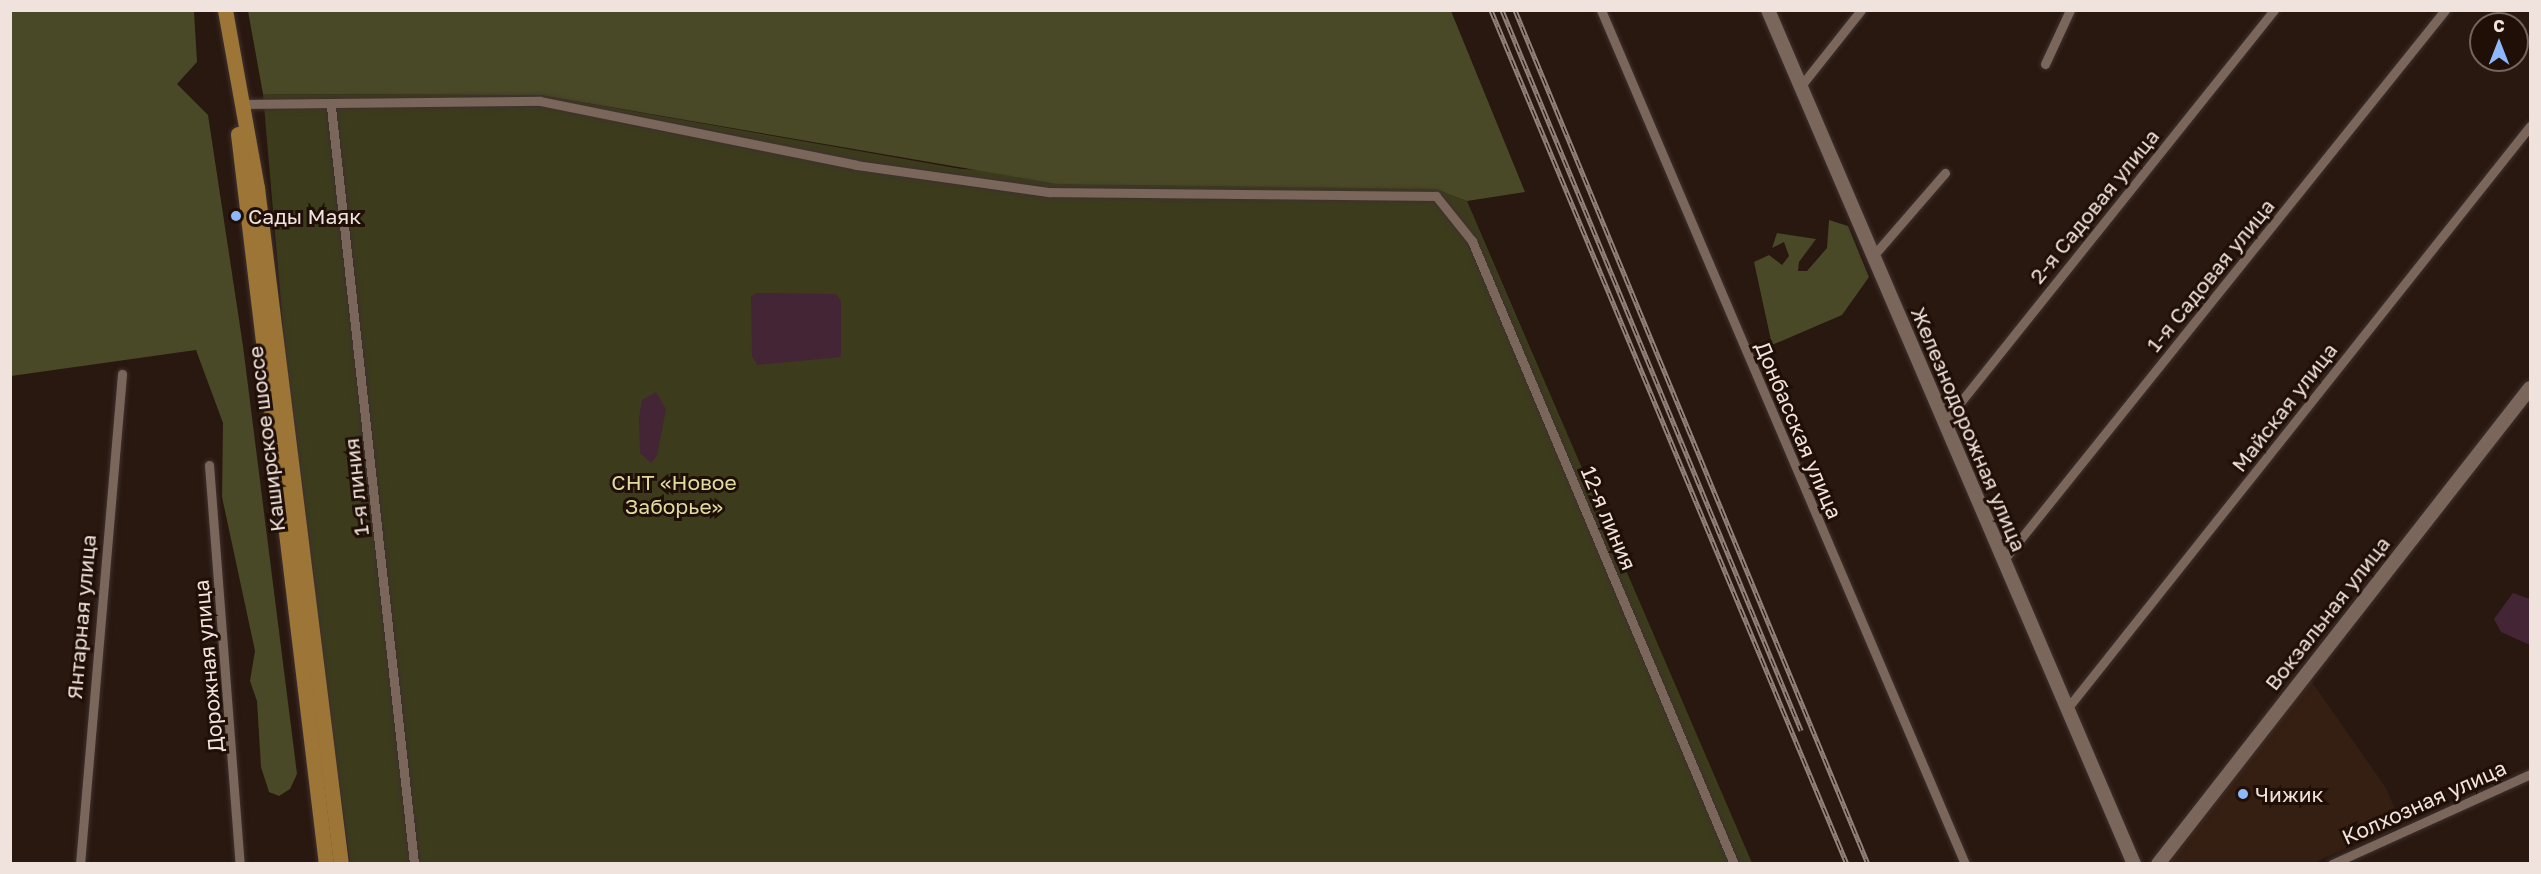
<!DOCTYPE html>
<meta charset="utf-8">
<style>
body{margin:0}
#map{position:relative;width:2541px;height:874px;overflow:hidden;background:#291810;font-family:"Golos Text",sans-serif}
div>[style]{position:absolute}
.built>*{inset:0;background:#351e12}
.green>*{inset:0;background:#3c3c1d}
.forest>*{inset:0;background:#494827}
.water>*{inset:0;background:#432535}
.roads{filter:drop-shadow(0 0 2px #3e312d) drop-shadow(0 0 2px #3e312d)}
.street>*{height:9px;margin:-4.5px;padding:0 4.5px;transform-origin:4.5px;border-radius:4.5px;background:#7b665b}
.secondary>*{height:14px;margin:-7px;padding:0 7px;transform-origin:7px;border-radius:7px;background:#7b665b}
.primary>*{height:15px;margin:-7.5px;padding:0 7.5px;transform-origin:7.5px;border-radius:7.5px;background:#9c7537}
.rail>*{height:5px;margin-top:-2.5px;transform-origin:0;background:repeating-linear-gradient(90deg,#1f0f07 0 9px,#91827b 0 18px);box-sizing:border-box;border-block:2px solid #91827b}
.dots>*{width:16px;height:16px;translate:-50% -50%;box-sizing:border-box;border:3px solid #1f0f07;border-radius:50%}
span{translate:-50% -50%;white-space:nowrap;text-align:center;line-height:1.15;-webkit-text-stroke:6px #1f0f07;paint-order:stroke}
.street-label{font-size:21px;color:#f0e3dd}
.poi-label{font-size:21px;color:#f0e3dd}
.left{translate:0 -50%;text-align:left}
.park-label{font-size:21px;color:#dedc9e}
.frame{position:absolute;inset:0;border:12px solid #f0e3dd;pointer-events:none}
.north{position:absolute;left:2469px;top:12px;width:60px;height:60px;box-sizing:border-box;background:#1f0f07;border:2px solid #73645d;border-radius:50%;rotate:0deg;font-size:16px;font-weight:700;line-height:24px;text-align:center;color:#f0e3dd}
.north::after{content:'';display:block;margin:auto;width:21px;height:27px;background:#8db9fc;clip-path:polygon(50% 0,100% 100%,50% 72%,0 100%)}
</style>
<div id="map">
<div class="built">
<i style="clip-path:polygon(2310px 679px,2386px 788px,2401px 823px,2314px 863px,2164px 864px)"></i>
</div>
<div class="green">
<i style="clip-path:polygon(263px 94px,540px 95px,961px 169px,1435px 189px,1467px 201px,1752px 863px,350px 863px,294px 453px)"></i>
</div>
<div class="forest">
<i style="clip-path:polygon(10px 11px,194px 11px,197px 62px,177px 84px,208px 115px,243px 346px,297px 774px,290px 789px,279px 796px,269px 792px,261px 767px,257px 701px,250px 681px,255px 651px,222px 497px,223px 423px,196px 350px,11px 376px)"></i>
<i style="clip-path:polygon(248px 11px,1451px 11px,1525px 192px,1467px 201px,1435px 189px,1058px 184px,540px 95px,263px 94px)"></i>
<i style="clip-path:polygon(1829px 220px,1848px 226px,1869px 277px,1842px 315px,1772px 345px,1754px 262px,1769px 255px,1782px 265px,1789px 256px,1784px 242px,1772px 248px,1777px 233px,1816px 239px,1799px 262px,1798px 271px,1807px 271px,1827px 248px)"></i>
</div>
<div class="water">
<i style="clip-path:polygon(756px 293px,836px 294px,841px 301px,841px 357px,757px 365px,752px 356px,751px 297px)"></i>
<i style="clip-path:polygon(656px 392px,666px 409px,657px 456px,651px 463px,640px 453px,639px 418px,642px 400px)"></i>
<i style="clip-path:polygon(2513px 593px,2530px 599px,2530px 645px,2501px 632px,2494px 619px)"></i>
</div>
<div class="roads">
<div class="street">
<i style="left:1601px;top:10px;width:928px;rotate:66.91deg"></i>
<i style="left:2045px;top:64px;width:60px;rotate:-65.2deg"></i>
<i style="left:1800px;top:87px;width:98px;rotate:-51.6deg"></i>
<i style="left:244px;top:104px;width:296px;rotate:-0.6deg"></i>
<i style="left:540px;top:101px;width:322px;rotate:11.4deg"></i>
<i style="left:856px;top:165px;width:195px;rotate:8deg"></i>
<i style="left:1049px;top:192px;width:387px;rotate:0.6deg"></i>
<i style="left:1436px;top:196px;width:58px;rotate:51.3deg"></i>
<i style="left:1472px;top:241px;width:676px;rotate:67.19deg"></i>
<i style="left:331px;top:107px;width:762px;rotate:83.74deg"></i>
<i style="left:1873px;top:256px;width:110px;rotate:-49.1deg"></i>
<i style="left:1943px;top:424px;width:530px;rotate:-51.36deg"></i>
<i style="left:209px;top:465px;width:400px;rotate:85.6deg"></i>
<i style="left:2002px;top:562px;width:708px;rotate:-51.25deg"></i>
<i style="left:2066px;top:710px;width:746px;rotate:-51.53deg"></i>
<i style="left:80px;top:864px;width:492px;rotate:-85.1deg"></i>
<i style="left:2332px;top:864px;width:217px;rotate:-24.4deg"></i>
</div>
<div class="secondary">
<i style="left:1768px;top:10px;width:929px;rotate:66.8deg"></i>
<i style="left:2158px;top:864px;width:604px;rotate:-51.99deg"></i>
</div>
<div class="primary">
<i style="left:225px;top:10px;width:181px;rotate:79.8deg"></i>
<i style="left:257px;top:188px;width:681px;rotate:82.92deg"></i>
<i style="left:238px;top:134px;width:735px;rotate:83.13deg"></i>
</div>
</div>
<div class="rail">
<i style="left:1491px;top:10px;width:925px;rotate:67.37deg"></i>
<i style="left:1502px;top:10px;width:780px;rotate:67.45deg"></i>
<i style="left:1515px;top:10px;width:924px;rotate:67.54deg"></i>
</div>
<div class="dots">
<i style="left:236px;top:216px;background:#8db9fc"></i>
<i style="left:2243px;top:794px;background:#8db9fc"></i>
</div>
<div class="street-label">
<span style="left:2094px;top:206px;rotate:-51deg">2-я Садовая улица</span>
<span style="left:2210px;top:275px;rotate:-51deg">1-я Садовая улица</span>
<span style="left:2284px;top:407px;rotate:-52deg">Майская улица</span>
<span style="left:1969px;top:429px;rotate:67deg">Железнодорожная улица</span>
<span style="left:1799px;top:430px;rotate:67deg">Донбасская улица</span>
<span style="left:266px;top:439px;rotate:-97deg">Каширское шоссе</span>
<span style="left:356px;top:487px;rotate:-96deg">1-я линия</span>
<span style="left:1609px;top:518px;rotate:67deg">12-я линия</span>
<span style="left:2327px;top:613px;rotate:-52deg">Вокзальная улица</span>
<span style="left:81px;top:617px;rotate:-85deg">Янтарная улица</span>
<span style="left:208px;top:666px;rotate:-95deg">Дорожная улица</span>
<span style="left:2424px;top:802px;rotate:-24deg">Колхозная улица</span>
</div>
<div class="poi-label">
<span class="left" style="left:248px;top:216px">Сады Маяк</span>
<span class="left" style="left:2255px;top:794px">Чижик</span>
</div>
<div class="park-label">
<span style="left:674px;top:494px">СНТ «Новое<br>Заборье»</span>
</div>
<div class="frame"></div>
<div class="north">С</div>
</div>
